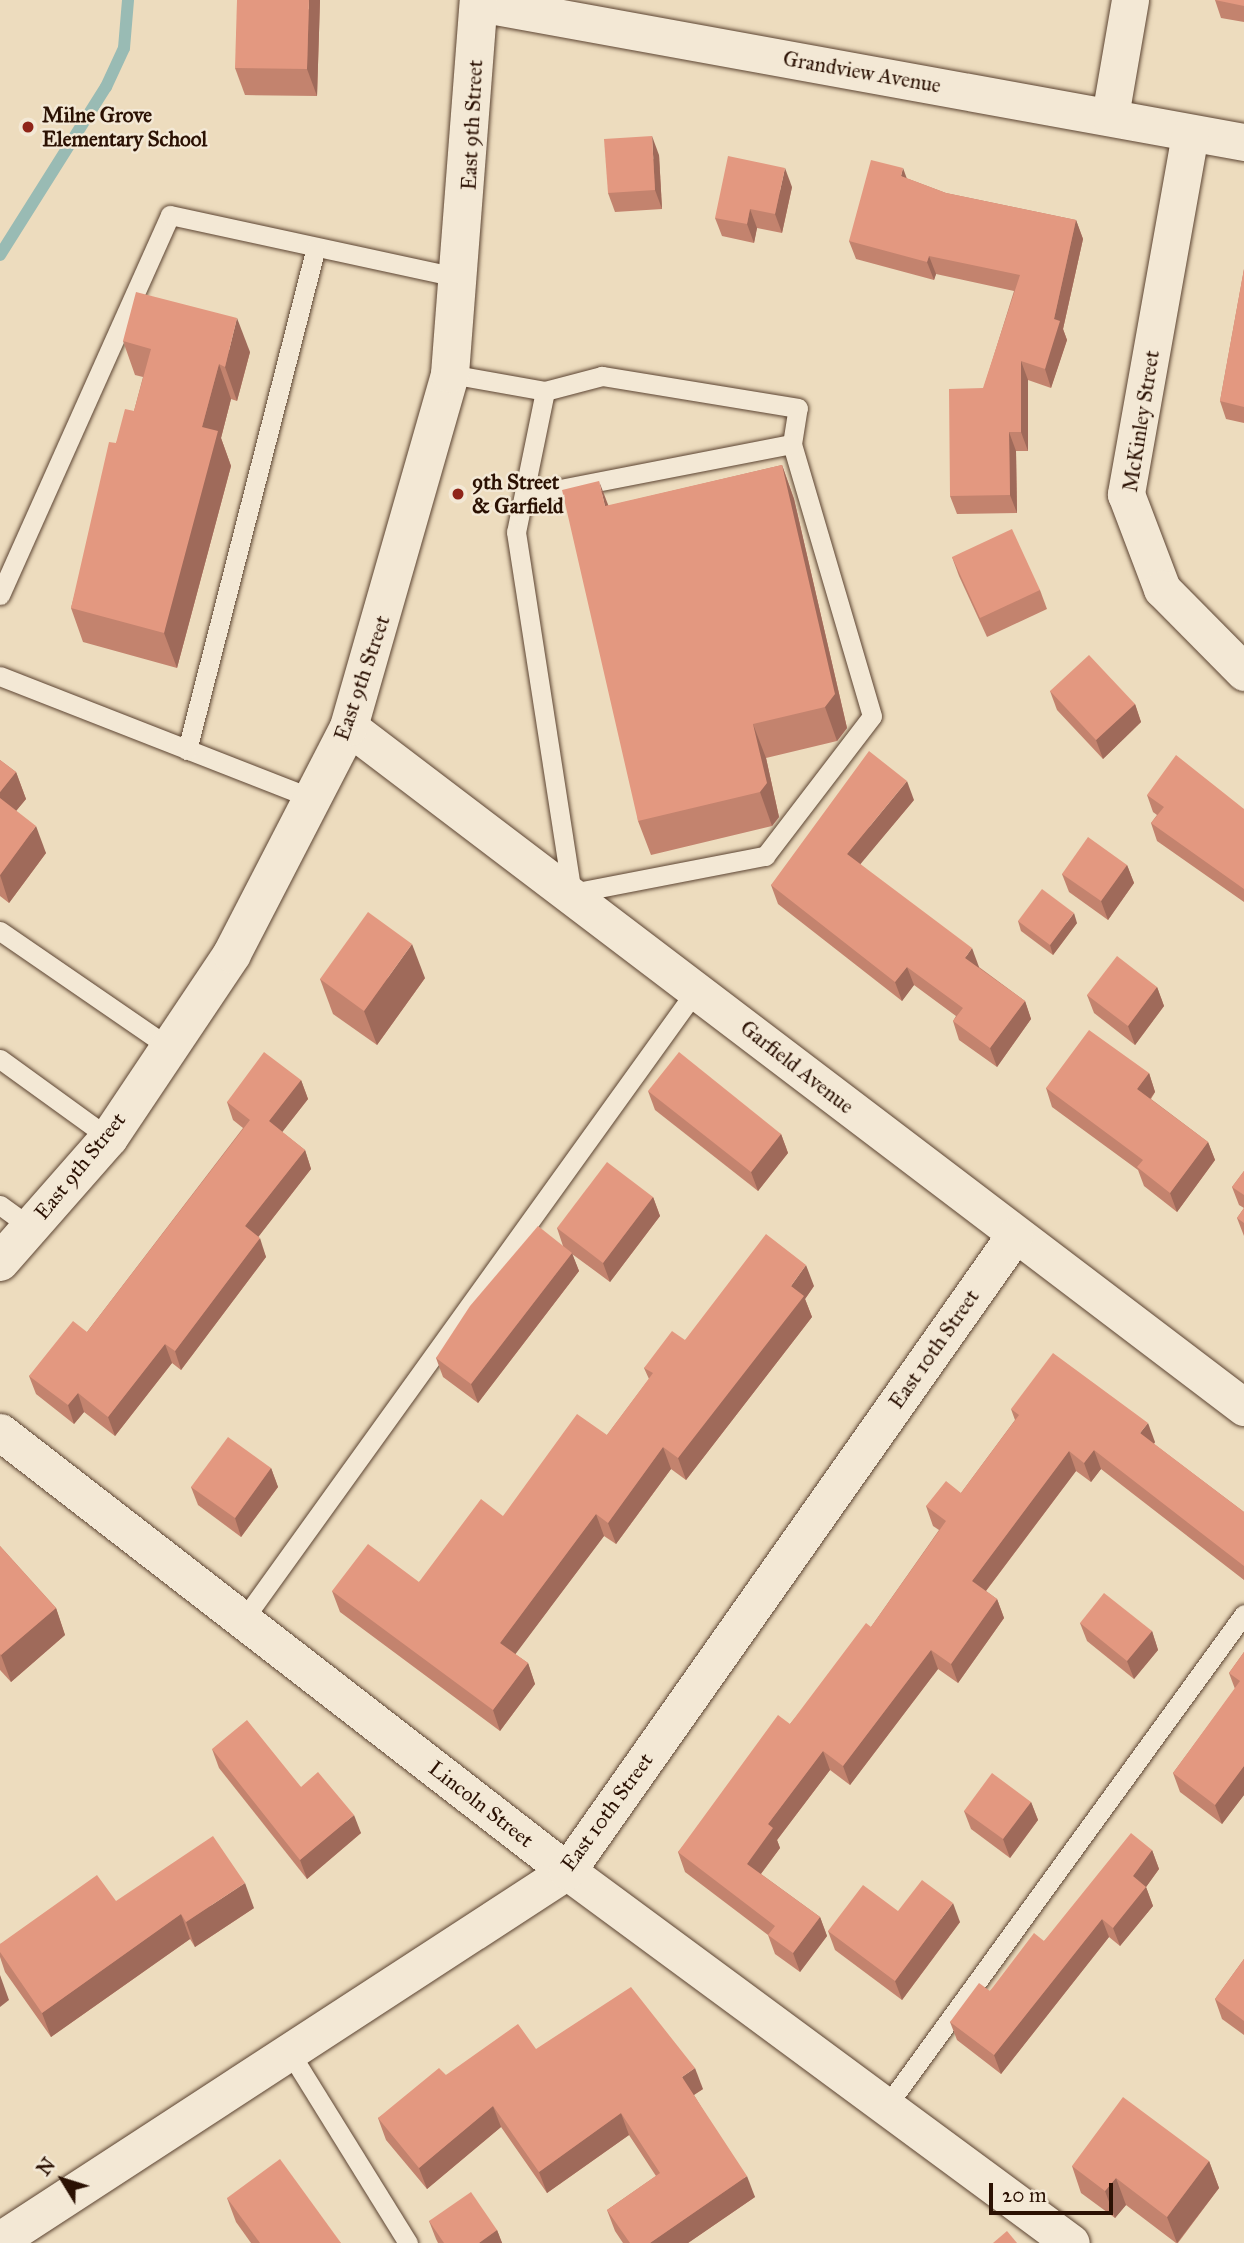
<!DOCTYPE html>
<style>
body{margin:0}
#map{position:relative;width:1244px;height:2243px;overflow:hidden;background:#eddcbe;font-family:"IM FELL Great Primer",serif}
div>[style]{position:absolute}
.stream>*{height:12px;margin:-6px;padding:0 6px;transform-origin:6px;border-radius:6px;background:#99bbb4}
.roads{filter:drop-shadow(0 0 2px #5c4432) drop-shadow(0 0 2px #5c4432)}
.lane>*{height:19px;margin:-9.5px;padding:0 9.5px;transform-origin:9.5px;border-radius:9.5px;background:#f3e8d5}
.street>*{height:37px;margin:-18.5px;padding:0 18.5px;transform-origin:18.5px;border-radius:18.5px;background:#f3e8d5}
.secondary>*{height:38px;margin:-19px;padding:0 19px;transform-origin:19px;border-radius:19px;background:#f3e8d5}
.wall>*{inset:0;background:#c3836e}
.shaded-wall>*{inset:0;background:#9f6a5a}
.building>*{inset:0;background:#e39880}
.dots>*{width:19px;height:19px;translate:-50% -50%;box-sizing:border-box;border:4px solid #f3e8d5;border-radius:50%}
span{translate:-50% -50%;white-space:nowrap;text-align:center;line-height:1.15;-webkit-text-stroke:5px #f3e8d5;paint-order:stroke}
.street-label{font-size:21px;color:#2b1103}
.poi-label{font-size:21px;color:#2b1103;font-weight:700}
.left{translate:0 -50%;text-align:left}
.north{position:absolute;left:28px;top:2145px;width:70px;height:70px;-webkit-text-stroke:5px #f3e8d5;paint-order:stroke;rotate:308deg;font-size:19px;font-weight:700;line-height:28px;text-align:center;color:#2b1103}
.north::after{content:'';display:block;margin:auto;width:24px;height:32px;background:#2b1103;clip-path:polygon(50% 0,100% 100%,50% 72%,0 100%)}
.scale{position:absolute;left:989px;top:2183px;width:124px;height:32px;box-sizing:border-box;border:4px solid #2b1103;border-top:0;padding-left:9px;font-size:21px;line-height:24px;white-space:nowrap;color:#2b1103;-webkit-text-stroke:5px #f3e8d5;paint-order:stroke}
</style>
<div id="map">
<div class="stream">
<i style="left:0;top:255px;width:199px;rotate:-57.8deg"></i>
<i style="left:106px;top:87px;width:43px;rotate:-65.2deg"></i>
<i style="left:124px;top:48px;width:48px;rotate:-85.2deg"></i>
</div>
<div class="roads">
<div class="lane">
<i style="left:450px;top:374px;width:97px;rotate:10.1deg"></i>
<i style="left:545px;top:391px;width:144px;rotate:101.6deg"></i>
<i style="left:516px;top:532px;width:365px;rotate:81.2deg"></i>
<i style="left:572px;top:893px;width:197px;rotate:-10.9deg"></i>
<i style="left:765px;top:856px;width:176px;rotate:-52.6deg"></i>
<i style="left:872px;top:716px;width:284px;rotate:-106.4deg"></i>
<i style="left:792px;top:444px;width:36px;rotate:-81deg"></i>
<i style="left:798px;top:408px;width:199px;rotate:-170.7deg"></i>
<i style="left:602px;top:376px;width:59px;rotate:165.3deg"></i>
<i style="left:524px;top:496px;width:273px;rotate:-11deg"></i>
<i style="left:0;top:595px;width:416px;rotate:-65.9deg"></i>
<i style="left:170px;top:215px;width:299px;rotate:12.2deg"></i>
<i style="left:0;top:676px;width:335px;rotate:21.4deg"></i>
<i style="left:187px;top:750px;width:519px;rotate:-75.62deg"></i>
<i style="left:0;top:931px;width:205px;rotate:34.5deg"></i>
<i style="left:0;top:1059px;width:135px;rotate:35.9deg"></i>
<i style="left:0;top:1205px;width:37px;rotate:36deg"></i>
<i style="left:243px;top:1620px;width:777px;rotate:-54.27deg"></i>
<i style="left:289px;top:2051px;width:226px;rotate:58.2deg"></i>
<i style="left:886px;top:2107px;width:609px;rotate:-54.01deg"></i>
</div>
<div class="street">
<i style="left:479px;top:3px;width:778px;rotate:10.3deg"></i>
<i style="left:1110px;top:116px;width:118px;rotate:-80.2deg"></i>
<i style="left:1190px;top:134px;width:366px;rotate:100.1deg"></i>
<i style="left:1126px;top:494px;width:102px;rotate:69.2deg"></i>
<i style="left:1162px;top:589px;width:117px;rotate:45.3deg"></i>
<i style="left:349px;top:727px;width:1124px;rotate:37.23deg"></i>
<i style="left:0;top:1432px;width:717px;rotate:37.75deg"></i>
<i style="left:567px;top:1871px;width:626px;rotate:36.43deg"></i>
<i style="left:0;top:2240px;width:676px;rotate:-33.06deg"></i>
<i style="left:567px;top:1871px;width:777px;rotate:-54.86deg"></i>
</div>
<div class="secondary">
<i style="left:0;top:1262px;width:165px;rotate:-48.7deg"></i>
<i style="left:109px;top:1138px;width:221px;rotate:-56.2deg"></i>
<i style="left:232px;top:954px;width:255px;rotate:-62.7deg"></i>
<i style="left:349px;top:727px;width:367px;rotate:-74deg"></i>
<i style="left:450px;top:374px;width:375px;rotate:-85.6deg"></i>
</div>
</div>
<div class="wall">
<i style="clip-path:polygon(320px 0,317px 96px,245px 95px,235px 68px)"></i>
<i style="clip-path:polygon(1215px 0,1244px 0,1244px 22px,1221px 18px)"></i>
<i style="clip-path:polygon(659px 155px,662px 209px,615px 212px,608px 193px)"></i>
<i style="clip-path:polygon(906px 178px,946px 193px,1076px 220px,1083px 239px,1063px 329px,1067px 340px,1051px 388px,1028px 380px,1028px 451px,1016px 451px,1017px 513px,957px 514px,950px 496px,1014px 291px,936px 274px,934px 280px,856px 259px,849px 241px)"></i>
<i style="clip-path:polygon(792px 187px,782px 233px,757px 228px,754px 243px,722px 236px,715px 218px)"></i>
<i style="clip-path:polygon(1244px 269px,1244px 423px,1226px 419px,1220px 401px)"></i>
<i style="clip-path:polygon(123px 341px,250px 352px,237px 401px,231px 399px,221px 438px,231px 466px,177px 668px,83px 642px,71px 608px,116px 443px,134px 411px,143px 377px,135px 375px)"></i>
<i style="clip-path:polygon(782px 465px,794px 499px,847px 728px,837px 741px,766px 758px,779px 817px,772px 826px,651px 855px,638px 821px,608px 506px)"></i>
<i style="clip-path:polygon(952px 557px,1040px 590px,1047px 609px,987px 637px,959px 576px)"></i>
<i style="clip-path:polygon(1050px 691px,1135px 704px,1141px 722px,1103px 759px,1057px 710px)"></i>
<i style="clip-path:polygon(0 760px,16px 772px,26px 799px,16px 811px,46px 853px,9px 903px,0 896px)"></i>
<i style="clip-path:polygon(1147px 795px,1244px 809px,1244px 902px,1157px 841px,1151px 823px,1157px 815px,1153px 812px)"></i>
<i style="clip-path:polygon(914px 800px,860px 864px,979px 967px,1025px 1001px,1031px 1019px,997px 1067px,959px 1040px,953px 1021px,956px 1016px,914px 985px,902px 1001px,778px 904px,771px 885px)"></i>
<i style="clip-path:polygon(1127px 865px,1134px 883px,1108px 920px,1069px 892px,1062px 874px)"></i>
<i style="clip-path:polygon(1018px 921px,1077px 923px,1053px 955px,1021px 931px)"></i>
<i style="clip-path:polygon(425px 978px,377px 1045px,333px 1014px,320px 979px)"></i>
<i style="clip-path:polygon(1157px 987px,1164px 1006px,1135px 1045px,1094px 1013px,1087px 995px)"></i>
<i style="clip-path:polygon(1149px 1073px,1155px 1092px,1151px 1099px,1208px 1142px,1215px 1160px,1177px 1212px,1144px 1186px,1138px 1170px,1052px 1107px,1046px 1088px)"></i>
<i style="clip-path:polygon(301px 1080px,308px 1099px,282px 1132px,305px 1150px,311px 1169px,258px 1237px,266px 1257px,181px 1370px,172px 1363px,115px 1436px,84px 1412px,74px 1424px,36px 1394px,29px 1376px,87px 1332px,243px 1128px,233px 1120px,227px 1102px)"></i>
<i style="clip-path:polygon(648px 1091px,781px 1134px,788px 1153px,758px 1191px,655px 1110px)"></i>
<i style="clip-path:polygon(1244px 1171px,1244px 1236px,1237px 1218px,1244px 1208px,1239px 1205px,1232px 1187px)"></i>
<i style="clip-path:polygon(653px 1197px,660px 1216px,610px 1282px,572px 1254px,579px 1271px,478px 1403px,443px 1377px,436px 1358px,563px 1246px,557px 1228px)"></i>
<i style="clip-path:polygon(814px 1286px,805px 1299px,812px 1317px,686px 1480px,671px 1469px,616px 1544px,604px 1536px,515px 1654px,528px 1663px,535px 1684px,500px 1731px,340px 1612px,332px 1591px,419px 1582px,607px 1435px,649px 1379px,644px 1368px,685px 1340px)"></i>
<i style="clip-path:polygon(1011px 1409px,1155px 1442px,1154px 1444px,1244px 1512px,1244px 1580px,1101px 1469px,1091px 1482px,1076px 1471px,986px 1591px,997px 1599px,1004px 1618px,958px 1683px,938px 1669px,850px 1785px,830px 1770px,777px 1840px,780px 1848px,761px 1874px,820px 1917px,827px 1936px,800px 1972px,775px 1954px,768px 1935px,685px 1872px,678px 1852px,790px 1724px,871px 1627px,939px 1530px,933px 1526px,926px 1506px,961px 1493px,1015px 1420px)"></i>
<i style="clip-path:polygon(271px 1468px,278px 1487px,241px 1537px,198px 1505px,191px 1487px)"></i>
<i style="clip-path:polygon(0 1546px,56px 1608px,65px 1635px,11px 1682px,0 1670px)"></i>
<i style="clip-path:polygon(1080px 1623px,1152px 1631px,1158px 1650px,1134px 1679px,1087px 1641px)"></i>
<i style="clip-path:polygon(1244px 1652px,1244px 1795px,1222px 1824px,1180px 1792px,1173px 1773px,1235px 1689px,1229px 1673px)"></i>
<i style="clip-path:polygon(212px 1749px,301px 1787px,361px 1833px,307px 1879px,219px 1768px)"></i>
<i style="clip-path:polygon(1031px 1802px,1038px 1820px,1010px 1858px,971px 1829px,964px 1811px)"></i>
<i style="clip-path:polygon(1152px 1850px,1159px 1869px,1146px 1887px,1153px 1906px,1120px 1946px,1109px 1937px,1001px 2074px,957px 2040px,950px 2022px,990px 1991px,1044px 1941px)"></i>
<i style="clip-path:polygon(116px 1901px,254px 1908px,195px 1947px,190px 1939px,51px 2037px,5px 1972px,0 1957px,0 1944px)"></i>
<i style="clip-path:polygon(898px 1911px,960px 1922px,902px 2000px,835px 1950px,828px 1931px)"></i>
<i style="clip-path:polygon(1244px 1959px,1244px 2035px,1222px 2019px,1215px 1999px)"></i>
<i style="clip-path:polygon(536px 2049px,703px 2089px,694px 2095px,755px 2197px,688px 2243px,623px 2243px,615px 2231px,607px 2210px,656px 2176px,629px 2135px,547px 2193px,501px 2127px,427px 2189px,386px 2140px,378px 2118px,446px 2075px)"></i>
<i style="clip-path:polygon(1209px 2161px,1219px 2188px,1178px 2243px,1176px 2243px,1126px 2205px,1115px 2218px,1081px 2193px,1072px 2166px)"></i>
<i style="clip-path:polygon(227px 2198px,341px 2243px,251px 2243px,236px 2222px)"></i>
<i style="clip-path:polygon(429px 2221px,497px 2230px,502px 2243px,438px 2243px,436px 2239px)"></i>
</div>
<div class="shaded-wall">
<i style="clip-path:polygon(309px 0,320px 0,317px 96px,307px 69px)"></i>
<i style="clip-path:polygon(652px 136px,659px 155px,662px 209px,655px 190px)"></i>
<i style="clip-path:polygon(785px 168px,792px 187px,782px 233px,775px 214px)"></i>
<i style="clip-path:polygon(903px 168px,910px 187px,901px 176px)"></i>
<i style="clip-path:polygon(750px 209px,757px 228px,754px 243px,747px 224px)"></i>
<i style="clip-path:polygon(1076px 220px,1083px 239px,1063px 329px,1067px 340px,1051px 388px,1045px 369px,1054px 319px)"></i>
<i style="clip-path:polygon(929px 256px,936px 274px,934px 280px,927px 262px)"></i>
<i style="clip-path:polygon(237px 318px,250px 352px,237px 401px,225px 367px)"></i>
<i style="clip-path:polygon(1021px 361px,1028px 380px,1028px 451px,1021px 432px)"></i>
<i style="clip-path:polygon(219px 364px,231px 399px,221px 438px,231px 466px,177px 668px,164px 633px,202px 427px)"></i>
<i style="clip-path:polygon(1009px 432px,1016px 451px,1017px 513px,1010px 495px)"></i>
<i style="clip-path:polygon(782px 465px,794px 499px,847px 728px,837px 741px,825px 707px)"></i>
<i style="clip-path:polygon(599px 481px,612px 515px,605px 506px)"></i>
<i style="clip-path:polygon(1135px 704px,1141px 722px,1103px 759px,1096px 740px)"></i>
<i style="clip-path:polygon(753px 724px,766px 758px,779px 817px,772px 826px,760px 792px)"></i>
<i style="clip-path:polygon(16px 772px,26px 799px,6px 823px,0 805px,0 792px)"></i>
<i style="clip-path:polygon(907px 781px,914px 800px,853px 873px,847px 854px)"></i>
<i style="clip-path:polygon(36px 826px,46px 853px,9px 903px,0 875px)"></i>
<i style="clip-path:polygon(1127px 865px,1134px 883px,1108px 920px,1101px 901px)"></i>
<i style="clip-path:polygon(1074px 913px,1077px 923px,1053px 955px,1050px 945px)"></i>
<i style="clip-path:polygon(412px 944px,425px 978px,377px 1045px,364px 1011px)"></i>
<i style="clip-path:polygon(972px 948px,979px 967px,972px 976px,965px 958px)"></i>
<i style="clip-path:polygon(907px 967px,914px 985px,902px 1001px,895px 982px)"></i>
<i style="clip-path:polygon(1157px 987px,1164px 1006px,1135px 1045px,1128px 1026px)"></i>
<i style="clip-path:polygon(1025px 1001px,1031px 1019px,997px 1067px,990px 1048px)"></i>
<i style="clip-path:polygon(1149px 1073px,1155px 1092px,1144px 1107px,1137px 1089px)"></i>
<i style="clip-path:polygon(301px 1080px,308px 1099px,276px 1140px,269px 1121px)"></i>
<i style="clip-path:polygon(781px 1134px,788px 1153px,758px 1191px,751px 1172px)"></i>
<i style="clip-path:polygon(1208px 1142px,1215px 1160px,1177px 1212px,1170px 1193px)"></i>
<i style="clip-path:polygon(305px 1150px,311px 1169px,252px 1245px,245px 1226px)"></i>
<i style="clip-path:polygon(653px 1197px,660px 1216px,610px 1282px,603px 1263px)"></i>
<i style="clip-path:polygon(260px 1238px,266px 1257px,181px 1370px,175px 1351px)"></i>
<i style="clip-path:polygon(572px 1253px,579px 1271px,478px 1403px,471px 1384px)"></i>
<i style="clip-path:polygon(806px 1265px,814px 1286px,805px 1299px,812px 1317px,686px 1480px,678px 1458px,791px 1286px)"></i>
<i style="clip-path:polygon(165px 1344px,172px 1363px,115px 1436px,108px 1417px)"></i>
<i style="clip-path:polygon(78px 1393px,84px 1412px,74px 1424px,68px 1405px)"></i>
<i style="clip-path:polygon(1148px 1423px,1155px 1442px,1147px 1453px,1140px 1433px)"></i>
<i style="clip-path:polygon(663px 1447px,671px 1469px,616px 1544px,608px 1523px)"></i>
<i style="clip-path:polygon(1094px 1450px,1101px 1469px,1091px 1482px,1084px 1463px)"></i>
<i style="clip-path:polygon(1069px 1451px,1076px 1471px,979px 1600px,972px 1581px)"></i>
<i style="clip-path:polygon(271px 1468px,278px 1487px,241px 1537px,235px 1518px)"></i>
<i style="clip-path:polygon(596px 1514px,604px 1536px,508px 1664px,500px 1643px)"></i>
<i style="clip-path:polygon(997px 1599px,1004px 1618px,958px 1683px,951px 1664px)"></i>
<i style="clip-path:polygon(56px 1608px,65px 1635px,11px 1682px,1px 1655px)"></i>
<i style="clip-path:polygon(1152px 1631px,1158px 1650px,1134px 1679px,1127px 1661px)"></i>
<i style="clip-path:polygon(931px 1650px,938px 1669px,850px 1785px,843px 1766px)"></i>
<i style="clip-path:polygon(528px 1663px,535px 1684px,500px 1731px,493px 1710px)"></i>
<i style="clip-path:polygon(823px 1751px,830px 1770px,777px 1840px,780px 1848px,754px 1883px,747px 1864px,768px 1824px)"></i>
<i style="clip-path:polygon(1244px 1766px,1244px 1795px,1222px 1824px,1215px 1805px)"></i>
<i style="clip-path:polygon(1031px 1802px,1038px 1820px,1010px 1858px,1003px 1839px)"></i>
<i style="clip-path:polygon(354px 1815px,361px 1833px,307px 1879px,300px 1860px)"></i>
<i style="clip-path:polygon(1152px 1850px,1159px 1869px,1141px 1894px,1146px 1887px,1153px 1906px,1120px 1946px,1113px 1928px,1133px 1876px)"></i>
<i style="clip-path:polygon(245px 1883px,254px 1908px,195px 1947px,186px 1922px)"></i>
<i style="clip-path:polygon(953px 1903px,960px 1922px,902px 2000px,895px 1981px)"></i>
<i style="clip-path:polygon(181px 1914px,190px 1939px,51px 2037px,42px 2013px)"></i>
<i style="clip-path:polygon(820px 1917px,827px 1936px,800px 1972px,793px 1953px)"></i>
<i style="clip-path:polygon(1102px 1919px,1109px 1937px,1001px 2074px,994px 2055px)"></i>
<i style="clip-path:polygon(0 1975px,9px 2000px,0 2007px)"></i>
<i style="clip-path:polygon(695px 2068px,703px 2089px,689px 2098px,682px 2077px)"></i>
<i style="clip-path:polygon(493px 2106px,501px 2127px,427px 2189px,419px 2168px)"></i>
<i style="clip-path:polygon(621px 2113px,629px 2135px,547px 2193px,539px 2172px)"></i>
<i style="clip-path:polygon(1209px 2161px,1219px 2188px,1177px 2243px,1167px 2217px)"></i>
<i style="clip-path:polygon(747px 2176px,755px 2197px,688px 2243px,650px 2243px)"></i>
<i style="clip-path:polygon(1116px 2178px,1126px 2205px,1115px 2218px,1105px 2191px)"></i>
<i style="clip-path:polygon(497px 2230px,502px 2243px,479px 2243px)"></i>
</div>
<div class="building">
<i style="clip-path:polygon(237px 0,309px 0,307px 69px,235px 68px)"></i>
<i style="clip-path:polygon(1215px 0,1244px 0,1244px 6px)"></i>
<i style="clip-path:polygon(652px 136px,655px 190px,608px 193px,604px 139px)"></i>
<i style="clip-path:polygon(728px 156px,785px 168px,775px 214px,750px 209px,747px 224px,715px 218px)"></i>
<i style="clip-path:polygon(871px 160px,903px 168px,901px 176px,946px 193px,1076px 220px,1054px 319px,1060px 321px,1045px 369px,1021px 361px,1021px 432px,1009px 432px,1010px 495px,950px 496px,949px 389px,983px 388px,1020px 275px,929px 256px,927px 262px,849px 241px)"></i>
<i style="clip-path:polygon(1244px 269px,1244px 407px,1220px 401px)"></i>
<i style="clip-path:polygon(136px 292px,237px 318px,225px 367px,219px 364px,202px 427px,218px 431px,164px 633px,71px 608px,109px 442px,116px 443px,125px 409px,134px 411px,151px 349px,123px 341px)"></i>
<i style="clip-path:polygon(782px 465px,835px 694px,825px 707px,753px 724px,767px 783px,760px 792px,638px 821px,562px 490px,599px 481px,605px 506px)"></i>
<i style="clip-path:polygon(1012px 529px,1040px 590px,980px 618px,952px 557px)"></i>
<i style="clip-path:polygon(1089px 655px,1135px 704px,1096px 740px,1050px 691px)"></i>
<i style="clip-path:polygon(869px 751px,907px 781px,847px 854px,972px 948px,965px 958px,1025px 1001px,990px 1048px,953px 1021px,963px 1008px,907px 967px,895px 982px,771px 885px)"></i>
<i style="clip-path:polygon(1176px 755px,1244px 809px,1244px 889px,1151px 823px,1164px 807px,1147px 795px)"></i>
<i style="clip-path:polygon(0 760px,16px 772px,0 792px)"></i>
<i style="clip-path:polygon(0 798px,36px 826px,0 875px)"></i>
<i style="clip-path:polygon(1088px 837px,1127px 865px,1101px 901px,1062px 874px)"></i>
<i style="clip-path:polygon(1042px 889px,1074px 913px,1050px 945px,1018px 921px)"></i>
<i style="clip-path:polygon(368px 912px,412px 944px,364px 1011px,320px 979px)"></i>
<i style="clip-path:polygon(1117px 956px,1157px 987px,1128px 1026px,1087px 995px)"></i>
<i style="clip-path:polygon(1089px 1030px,1149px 1073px,1137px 1089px,1208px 1142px,1170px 1193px,1137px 1167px,1143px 1160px,1046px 1088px)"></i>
<i style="clip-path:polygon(264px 1052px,301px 1080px,269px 1121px,305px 1150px,245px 1226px,260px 1238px,175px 1351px,165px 1344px,108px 1417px,78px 1393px,68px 1405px,29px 1376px,73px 1321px,87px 1332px,250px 1120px,227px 1102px)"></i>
<i style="clip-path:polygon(679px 1052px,781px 1134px,751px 1172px,648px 1091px)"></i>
<i style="clip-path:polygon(607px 1162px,653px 1197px,603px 1263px,557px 1228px)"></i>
<i style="clip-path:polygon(1244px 1171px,1244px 1195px,1232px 1187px)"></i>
<i style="clip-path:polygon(1244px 1208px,1244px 1223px,1237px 1218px)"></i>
<i style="clip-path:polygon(538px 1226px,572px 1253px,471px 1384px,436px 1358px,470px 1306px)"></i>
<i style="clip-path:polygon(766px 1234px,806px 1265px,791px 1286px,804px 1296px,678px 1458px,663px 1447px,608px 1523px,596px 1514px,500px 1643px,528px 1663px,493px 1710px,332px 1591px,368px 1544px,419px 1582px,481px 1499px,503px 1516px,577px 1414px,607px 1435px,653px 1373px,644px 1368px,672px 1331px,685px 1340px)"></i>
<i style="clip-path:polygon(1053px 1353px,1148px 1423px,1140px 1433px,1244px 1512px,1244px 1566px,1094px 1450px,1084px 1463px,1069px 1451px,972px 1581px,997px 1599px,951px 1664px,931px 1650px,843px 1766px,823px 1751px,768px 1824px,773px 1828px,747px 1864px,820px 1917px,793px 1953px,768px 1935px,775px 1926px,678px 1852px,778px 1715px,790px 1724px,866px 1623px,871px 1627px,946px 1521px,926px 1506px,946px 1481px,961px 1493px,1019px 1415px,1011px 1409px)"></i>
<i style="clip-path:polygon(228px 1437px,271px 1468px,235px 1518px,191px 1487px)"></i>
<i style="clip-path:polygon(0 1546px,56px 1608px,1px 1655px,0 1654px)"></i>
<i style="clip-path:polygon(1104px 1593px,1152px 1631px,1127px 1661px,1080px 1623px)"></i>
<i style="clip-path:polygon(1244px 1652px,1244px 1766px,1215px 1805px,1173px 1773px,1240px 1681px,1229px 1673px)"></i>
<i style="clip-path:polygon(247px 1720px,301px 1787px,318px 1772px,354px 1815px,300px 1860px,212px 1749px)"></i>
<i style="clip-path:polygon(992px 1773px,1031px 1802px,1003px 1839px,964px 1811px)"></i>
<i style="clip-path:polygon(1131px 1833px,1152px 1850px,1133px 1876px,1146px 1887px,1113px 1928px,1102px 1919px,994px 2055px,950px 2022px,979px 1983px,990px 1991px,1034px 1933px,1044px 1941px)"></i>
<i style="clip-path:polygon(213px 1836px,245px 1883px,186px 1922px,181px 1914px,42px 2013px,0 1952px,0 1944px,97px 1875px,116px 1901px)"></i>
<i style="clip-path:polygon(922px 1880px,953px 1903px,895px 1981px,828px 1931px,863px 1885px,898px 1911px)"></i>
<i style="clip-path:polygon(1244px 1959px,1244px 2021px,1215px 1999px)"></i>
<i style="clip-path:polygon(631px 1987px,695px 2068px,682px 2077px,747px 2176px,650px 2243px,630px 2243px,607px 2210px,660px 2173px,621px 2113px,539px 2172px,493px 2106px,419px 2168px,378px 2118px,439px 2068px,446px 2075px,518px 2024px,536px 2049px)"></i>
<i style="clip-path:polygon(1123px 2097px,1209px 2161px,1167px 2217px,1116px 2178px,1105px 2191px,1072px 2166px)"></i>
<i style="clip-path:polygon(280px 2159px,341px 2243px,260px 2243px,227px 2198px)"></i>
<i style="clip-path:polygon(471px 2192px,497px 2230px,479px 2243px,444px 2243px,429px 2221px)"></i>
<i style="clip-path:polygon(1007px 2231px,1017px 2243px,993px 2243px)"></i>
</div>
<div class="dots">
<i style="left:28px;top:127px;background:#8f2418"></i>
<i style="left:458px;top:494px;background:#8f2418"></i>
</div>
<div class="street-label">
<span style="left:862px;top:72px;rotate:10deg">Grandview Avenue</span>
<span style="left:472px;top:125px;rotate:-87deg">East 9th Street</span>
<span style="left:1141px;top:421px;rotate:-81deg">McKinley Street</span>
<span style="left:362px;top:678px;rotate:-71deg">East 9th Street</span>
<span style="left:797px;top:1067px;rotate:38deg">Garfield Avenue</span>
<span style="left:80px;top:1166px;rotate:-51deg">East 9th Street</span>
<span style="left:934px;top:1349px;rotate:-55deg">East 10th Street</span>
<span style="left:481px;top:1804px;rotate:38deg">Lincoln Street</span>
<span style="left:607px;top:1812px;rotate:-54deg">East 10th Street</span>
</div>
<div class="poi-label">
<span class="left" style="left:42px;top:127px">Milne Grove<br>Elementary School</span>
<span class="left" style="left:472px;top:494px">9th Street<br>&amp; Garfield</span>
</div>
<div class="north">N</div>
<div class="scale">20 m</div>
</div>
